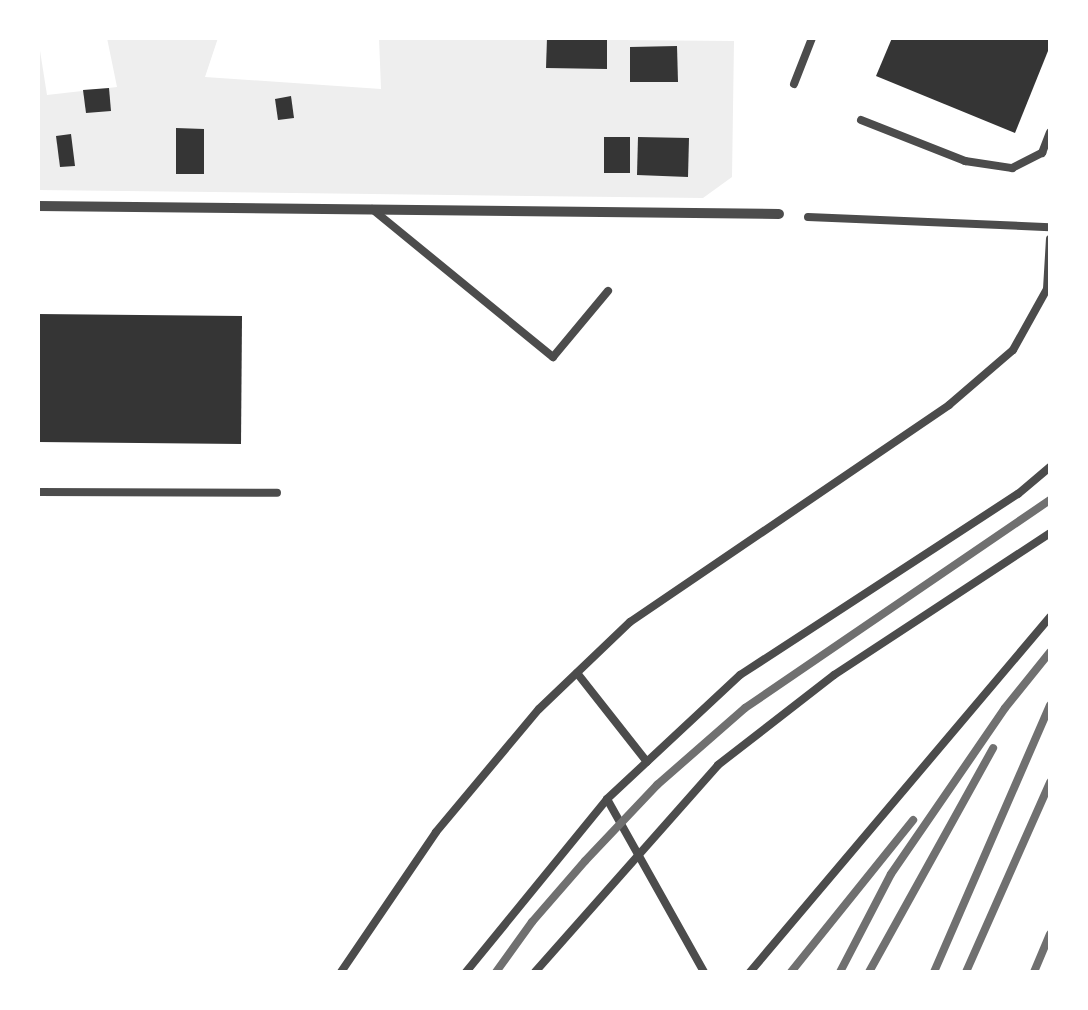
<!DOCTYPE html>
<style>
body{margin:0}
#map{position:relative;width:1088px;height:1010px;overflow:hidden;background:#fff;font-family:"Sofia Sans Condensed",sans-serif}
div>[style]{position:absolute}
.green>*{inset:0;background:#eee}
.building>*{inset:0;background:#353535}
.service>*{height:8px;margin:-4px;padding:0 4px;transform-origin:4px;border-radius:4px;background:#4c4c4c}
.minor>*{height:10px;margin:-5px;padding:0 5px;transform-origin:5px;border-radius:5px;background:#4c4c4c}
.rail>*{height:8px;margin:-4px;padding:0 4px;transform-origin:4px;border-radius:4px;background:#707070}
span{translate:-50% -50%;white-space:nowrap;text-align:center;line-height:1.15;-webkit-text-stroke:9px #fff;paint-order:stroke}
.frame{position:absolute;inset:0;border:40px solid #fff;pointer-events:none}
</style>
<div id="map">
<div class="green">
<i style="clip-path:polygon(38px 38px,47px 95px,117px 87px,107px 38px,218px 38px,205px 77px,381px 89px,379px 38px,734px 41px,732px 177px,703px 198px,38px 190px)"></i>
</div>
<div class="building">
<i style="clip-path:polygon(547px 38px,607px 39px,607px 69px,546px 68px)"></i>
<i style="clip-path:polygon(892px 38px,1050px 38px,1050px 46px,1015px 133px,876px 76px)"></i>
<i style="clip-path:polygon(677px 46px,678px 82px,630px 82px,630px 47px)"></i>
<i style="clip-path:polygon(109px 88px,111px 111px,86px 113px,83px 90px)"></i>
<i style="clip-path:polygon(291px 96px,294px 118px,278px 120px,275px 99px)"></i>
<i style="clip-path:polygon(176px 128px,204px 129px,204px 174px,176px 174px)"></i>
<i style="clip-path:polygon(71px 134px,75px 166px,60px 167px,56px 136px)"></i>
<i style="clip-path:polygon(604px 137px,630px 137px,630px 173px,604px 173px)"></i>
<i style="clip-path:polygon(638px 137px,689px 138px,688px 177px,637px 175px)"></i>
<i style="clip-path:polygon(38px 314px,242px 316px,241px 444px,38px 442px)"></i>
</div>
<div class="service">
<i style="left:794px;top:84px;width:49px;rotate:-68.6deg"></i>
<i style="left:861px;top:120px;width:112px;rotate:21.5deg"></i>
<i style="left:965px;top:161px;width:48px;rotate:8.5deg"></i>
<i style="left:1012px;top:168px;width:34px;rotate:-27deg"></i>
<i style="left:1042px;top:153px;width:22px;rotate:-69deg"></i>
<i style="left:372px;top:209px;width:234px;rotate:39.3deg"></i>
<i style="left:553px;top:357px;width:86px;rotate:-50.2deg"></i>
<i style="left:808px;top:217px;width:242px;rotate:2.4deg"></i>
<i style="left:38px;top:492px;width:239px;rotate:0.2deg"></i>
<i style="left:577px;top:673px;width:113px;rotate:51.8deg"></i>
<i style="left:607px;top:799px;width:198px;rotate:60.7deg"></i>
<i style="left:341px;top:972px;width:169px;rotate:-55.8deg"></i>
<i style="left:436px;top:832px;width:160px;rotate:-50.1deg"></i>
<i style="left:539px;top:709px;width:126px;rotate:-43.7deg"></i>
<i style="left:630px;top:622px;width:386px;rotate:-34.2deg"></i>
<i style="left:949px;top:405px;width:84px;rotate:-40.7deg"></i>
<i style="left:1013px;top:350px;width:70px;rotate:-60.9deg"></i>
<i style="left:1047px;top:289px;width:50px;rotate:-86.6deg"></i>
<i style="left:466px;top:972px;width:223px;rotate:-50.8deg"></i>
<i style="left:607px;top:799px;width:182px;rotate:-43deg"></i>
<i style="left:740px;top:675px;width:332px;rotate:-33.1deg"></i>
<i style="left:1018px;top:494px;width:42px;rotate:-40.2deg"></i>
<i style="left:535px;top:972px;width:276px;rotate:-48.5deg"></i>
<i style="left:718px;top:765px;width:147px;rotate:-37.8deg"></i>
<i style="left:834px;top:675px;width:258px;rotate:-33.3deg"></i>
<i style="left:750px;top:972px;width:465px;rotate:-49.8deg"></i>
</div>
<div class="minor">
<i style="left:38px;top:206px;width:741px;rotate:0.62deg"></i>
</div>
<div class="rail">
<i style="left:496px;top:972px;width:62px;rotate:-54.2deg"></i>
<i style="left:532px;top:922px;width:81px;rotate:-49deg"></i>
<i style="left:585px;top:861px;width:105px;rotate:-46.5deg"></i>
<i style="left:657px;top:785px;width:117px;rotate:-41.2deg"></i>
<i style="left:745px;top:708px;width:369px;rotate:-34.3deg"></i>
<i style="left:791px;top:972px;width:195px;rotate:-51.2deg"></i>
<i style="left:840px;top:972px;width:110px;rotate:-62.5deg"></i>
<i style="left:891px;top:874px;width:201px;rotate:-55.5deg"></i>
<i style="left:1005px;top:708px;width:72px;rotate:-51.2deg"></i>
<i style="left:869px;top:972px;width:256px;rotate:-61deg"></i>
<i style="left:934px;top:972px;width:291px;rotate:-66.5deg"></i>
<i style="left:966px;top:972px;width:208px;rotate:-66.1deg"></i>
<i style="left:1034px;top:972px;width:41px;rotate:-67.2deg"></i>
</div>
<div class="frame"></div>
</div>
